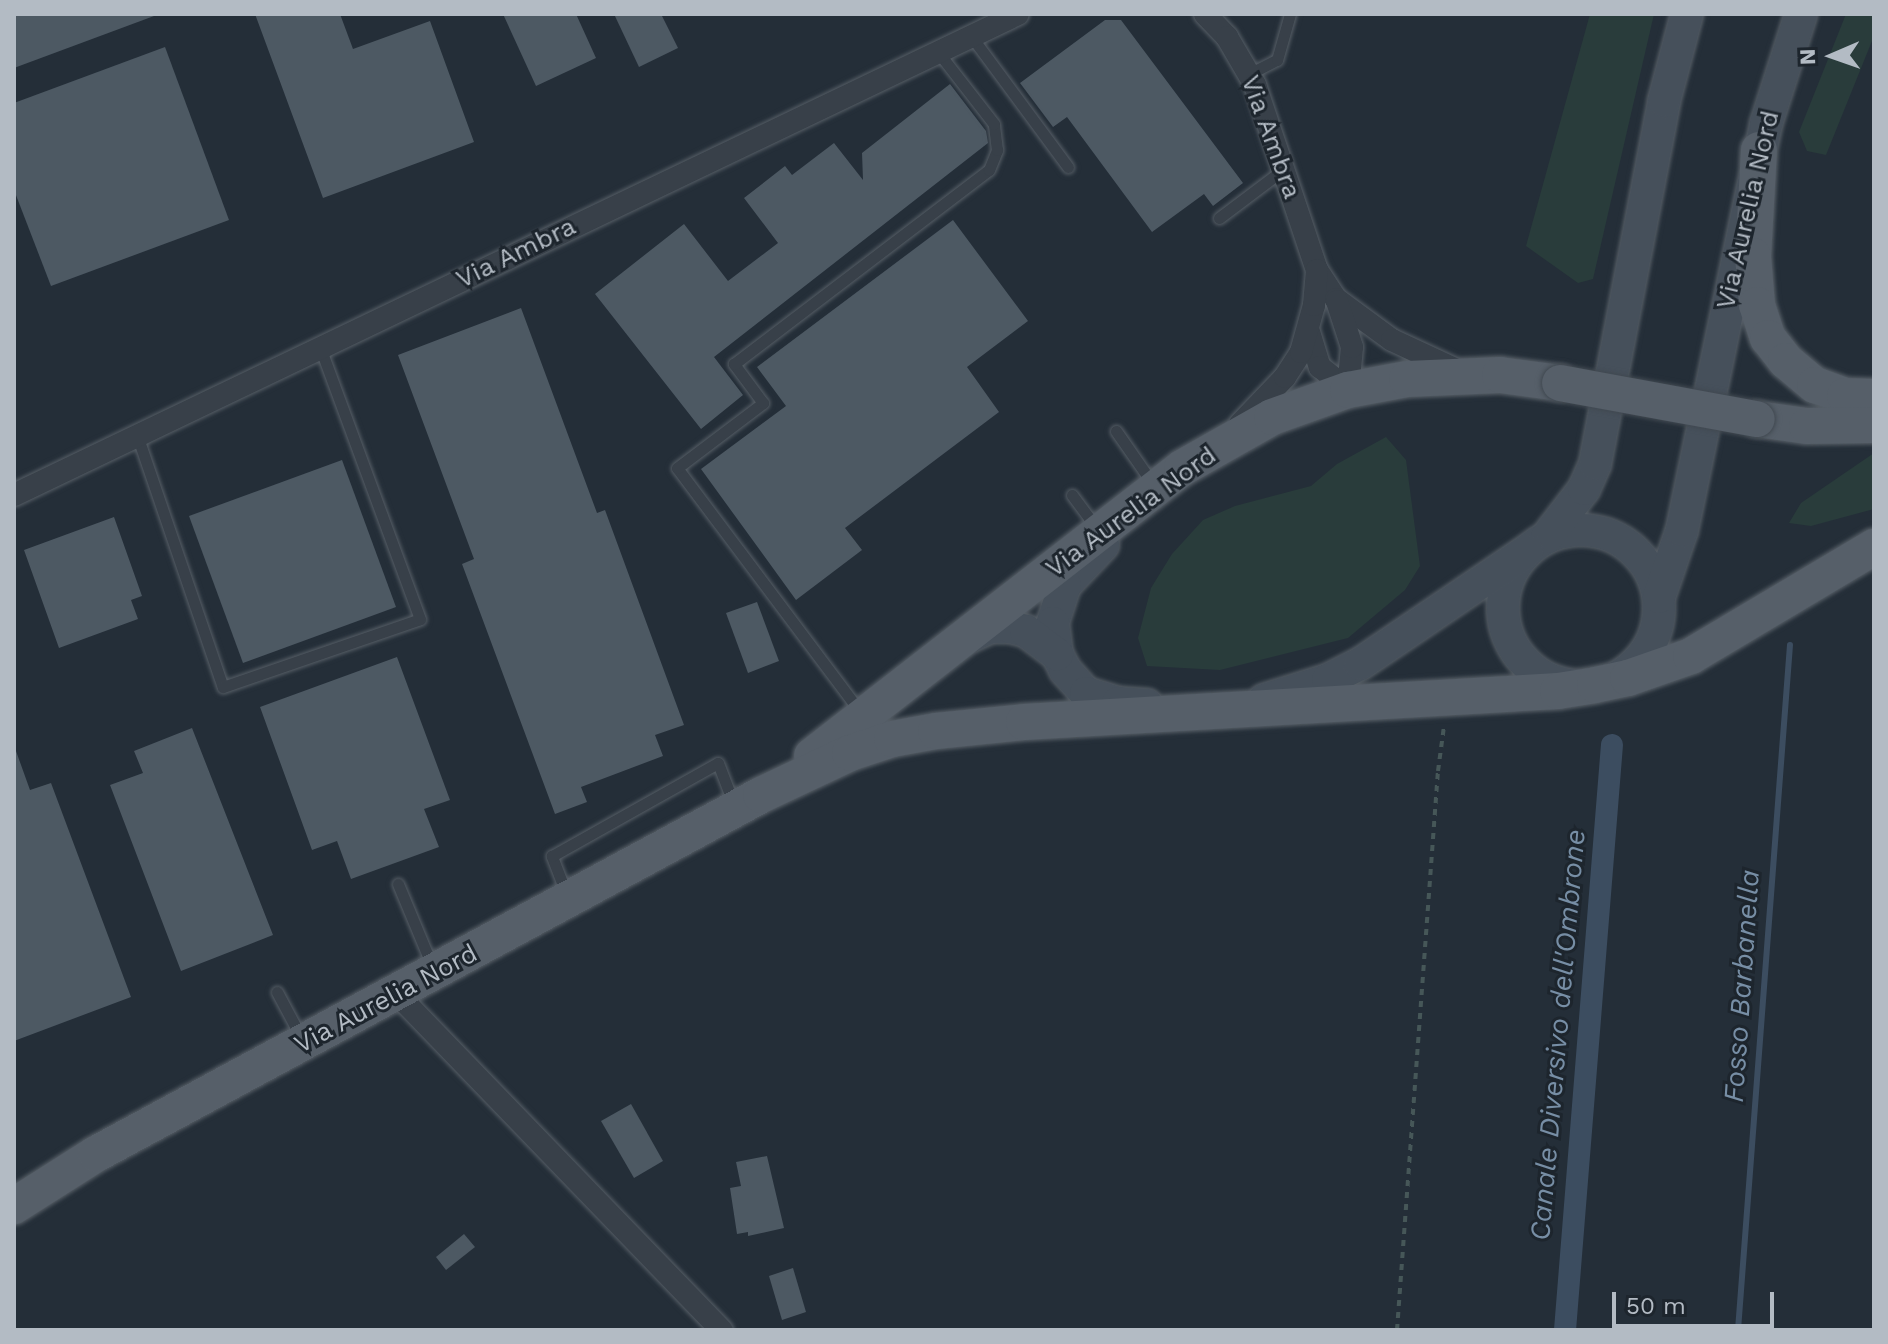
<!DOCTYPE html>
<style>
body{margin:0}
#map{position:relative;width:1888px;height:1344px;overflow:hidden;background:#242e38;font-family:"Work Sans",sans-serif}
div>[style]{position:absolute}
.green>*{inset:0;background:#293c3b}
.stream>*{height:6px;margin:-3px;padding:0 3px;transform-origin:3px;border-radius:3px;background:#3c4d60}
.canal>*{height:22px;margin:-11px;padding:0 11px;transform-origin:11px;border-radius:11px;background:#3c4d60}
.building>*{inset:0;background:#4d5963}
.path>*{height:4px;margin-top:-2px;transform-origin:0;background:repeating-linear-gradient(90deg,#465758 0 6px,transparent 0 12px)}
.roads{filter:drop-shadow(0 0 2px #565e66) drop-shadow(0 0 2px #565e66)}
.service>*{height:11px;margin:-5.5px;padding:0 5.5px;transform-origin:5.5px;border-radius:5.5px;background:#384049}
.minor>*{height:22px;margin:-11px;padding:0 11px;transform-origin:11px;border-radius:11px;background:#384049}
.secondary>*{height:32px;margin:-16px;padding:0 16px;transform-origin:16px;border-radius:16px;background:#46505b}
.secondary>.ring{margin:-16px;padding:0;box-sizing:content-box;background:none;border:32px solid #46505b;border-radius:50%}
.primary>*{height:36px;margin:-18px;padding:0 18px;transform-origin:18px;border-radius:18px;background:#565f69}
.bridges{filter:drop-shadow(0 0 2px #414951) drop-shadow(0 0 2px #414951)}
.primary-bridge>*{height:36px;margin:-18px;padding:0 18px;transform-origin:18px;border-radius:18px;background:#565f69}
span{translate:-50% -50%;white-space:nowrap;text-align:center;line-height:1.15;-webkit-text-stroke:6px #1d252d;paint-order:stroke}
.street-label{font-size:26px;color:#b3bbc4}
.water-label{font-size:28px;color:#778ea5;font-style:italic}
.frame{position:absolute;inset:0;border:16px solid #b3bbc4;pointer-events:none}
.north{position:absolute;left:1792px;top:16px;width:80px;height:80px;-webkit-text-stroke:6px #1d252d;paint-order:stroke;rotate:268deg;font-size:22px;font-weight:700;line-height:32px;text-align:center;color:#b3bbc4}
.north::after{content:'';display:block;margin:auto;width:28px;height:36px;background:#b3bbc4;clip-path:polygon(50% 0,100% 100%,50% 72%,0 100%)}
.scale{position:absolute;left:1612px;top:1292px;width:162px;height:36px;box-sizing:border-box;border:4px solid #b3bbc4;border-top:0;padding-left:10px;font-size:24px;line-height:28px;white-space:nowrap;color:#b3bbc4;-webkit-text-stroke:6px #1d252d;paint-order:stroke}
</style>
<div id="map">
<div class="green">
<i style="clip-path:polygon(1590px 14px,1654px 14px,1593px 279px,1578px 283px,1526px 246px)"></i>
<i style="clip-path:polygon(1846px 14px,1874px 14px,1874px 36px,1826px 155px,1807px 151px,1799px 132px)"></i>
<i style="clip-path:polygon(1386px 437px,1406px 460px,1420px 566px,1405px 590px,1348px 638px,1220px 670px,1147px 666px,1138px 638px,1151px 588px,1172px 554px,1203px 520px,1235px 506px,1311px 486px,1337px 464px)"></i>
<i style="clip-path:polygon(1874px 453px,1874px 509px,1811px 526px,1789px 523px,1801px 503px)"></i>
</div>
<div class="stream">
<i style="left:1738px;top:1330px;width:687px;rotate:-85.66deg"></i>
</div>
<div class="canal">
<i style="left:1565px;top:1330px;width:587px;rotate:-85.41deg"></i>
</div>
<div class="building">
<i style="clip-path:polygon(14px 14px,154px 14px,154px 16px,14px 68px)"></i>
<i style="clip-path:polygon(255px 14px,340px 14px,353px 49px,430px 21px,474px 142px,323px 198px)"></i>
<i style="clip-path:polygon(503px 14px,576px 14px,596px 58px,536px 86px)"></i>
<i style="clip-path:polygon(614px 14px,661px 14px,678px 48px,639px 67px)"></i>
<i style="clip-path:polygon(1105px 20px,1121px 20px,1243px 183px,1213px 206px,1204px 194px,1152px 232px,1067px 117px,1053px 127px,1020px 83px)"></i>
<i style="clip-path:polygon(165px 47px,229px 220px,51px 286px,14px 190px,14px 103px)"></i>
<i style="clip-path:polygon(950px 84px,986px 131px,988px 143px,714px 357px,743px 395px,701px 429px,595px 294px,684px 224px,728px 281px,778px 243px,744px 198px,785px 166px,792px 175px,834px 143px,863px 180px,862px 153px)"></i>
<i style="clip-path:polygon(953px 220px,1028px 321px,967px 367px,999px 412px,845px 528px,862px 550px,796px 600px,701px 469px,786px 406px,757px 367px)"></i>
<i style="clip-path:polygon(521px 308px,597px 513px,605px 510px,684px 725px,655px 735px,663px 756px,581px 787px,587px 802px,555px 814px,462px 564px,474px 559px,398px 355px)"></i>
<i style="clip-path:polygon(342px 460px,396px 607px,243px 663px,189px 516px)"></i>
<i style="clip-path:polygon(114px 517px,142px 596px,131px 600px,138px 619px,59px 648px,24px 550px)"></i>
<i style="clip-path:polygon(757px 602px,779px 661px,748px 673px,726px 613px)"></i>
<i style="clip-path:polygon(397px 657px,450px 800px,424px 809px,439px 847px,351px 879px,337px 841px,312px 850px,260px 707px)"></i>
<i style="clip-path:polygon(192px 728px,273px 935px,181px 971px,110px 785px,143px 773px,134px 751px)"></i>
<i style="clip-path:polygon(16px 751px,30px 790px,51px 783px,131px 997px,14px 1041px)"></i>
<i style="clip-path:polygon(631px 1104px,663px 1161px,634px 1178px,601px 1121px)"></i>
<i style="clip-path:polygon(767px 1156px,784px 1228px,748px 1236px,748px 1232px,737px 1234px,730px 1188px,741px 1186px,736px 1162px)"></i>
<i style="clip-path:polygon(464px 1234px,475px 1247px,446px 1270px,436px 1257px)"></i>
<i style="clip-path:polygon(793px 1268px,806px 1312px,782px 1320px,769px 1276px)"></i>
</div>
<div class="path">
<i style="left:1397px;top:1330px;width:561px;rotate:-85.81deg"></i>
<i style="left:1438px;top:771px;width:45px;rotate:-82.4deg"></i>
</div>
<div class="roads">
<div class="service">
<i style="left:971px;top:36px;width:163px;rotate:53.5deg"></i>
<i style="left:1249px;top:74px;width:31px;rotate:-27deg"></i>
<i style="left:1277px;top:60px;width:48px;rotate:-74.2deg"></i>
<i style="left:1219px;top:218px;width:81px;rotate:-37deg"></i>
<i style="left:1116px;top:431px;width:65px;rotate:55.1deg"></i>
<i style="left:137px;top:435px;width:266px;rotate:71.2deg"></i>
<i style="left:223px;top:687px;width:208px;rotate:-19deg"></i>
<i style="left:420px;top:619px;width:290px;rotate:-110.2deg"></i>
<i style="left:1072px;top:495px;width:44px;rotate:53.4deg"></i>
<i style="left:861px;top:713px;width:306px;rotate:-126.9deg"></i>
<i style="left:677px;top:468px;width:108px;rotate:-37.1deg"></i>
<i style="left:763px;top:403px;width:49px;rotate:-126.6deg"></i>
<i style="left:734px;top:364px;width:320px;rotate:-37.3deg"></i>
<i style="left:989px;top:170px;width:22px;rotate:-68deg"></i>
<i style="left:997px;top:150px;width:26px;rotate:-97deg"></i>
<i style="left:994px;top:124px;width:91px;rotate:-127.9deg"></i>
<i style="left:398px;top:884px;width:91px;rotate:67.4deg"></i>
<i style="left:566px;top:893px;width:40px;rotate:-111deg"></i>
<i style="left:552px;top:856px;width:190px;rotate:-29.3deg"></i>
<i style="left:718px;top:763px;width:45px;rotate:69.1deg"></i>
<i style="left:277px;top:992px;width:53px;rotate:62deg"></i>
</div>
<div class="minor">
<i style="left:1205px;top:14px;width:32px;rotate:46deg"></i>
<i style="left:1227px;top:37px;width:56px;rotate:59.7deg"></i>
<i style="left:1255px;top:85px;width:195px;rotate:71.5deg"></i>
<i style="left:1317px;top:270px;width:35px;rotate:57deg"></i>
<i style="left:1336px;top:299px;width:69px;rotate:36.2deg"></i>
<i style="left:1392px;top:340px;width:76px;rotate:24.9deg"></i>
<i style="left:1309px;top:332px;width:37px;rotate:73deg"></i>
<i style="left:1320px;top:367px;width:36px;rotate:39deg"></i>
<i style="left:1348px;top:390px;width:43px;rotate:-84.7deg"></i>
<i style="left:1352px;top:347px;width:48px;rotate:-108.1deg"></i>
<i style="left:1240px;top:424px;width:65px;rotate:-46.2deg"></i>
<i style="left:1285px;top:377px;width:30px;rotate:-57deg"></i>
<i style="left:1301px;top:352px;width:49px;rotate:-74.5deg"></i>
<i style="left:1314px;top:305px;width:35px;rotate:-85deg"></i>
<i style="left:14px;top:495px;width:1113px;rotate:-25.6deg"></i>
<i style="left:396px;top:993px;width:469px;rotate:46deg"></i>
</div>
<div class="secondary">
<i class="ring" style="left:1503px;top:530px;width:124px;height:124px"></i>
<i style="left:1547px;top:537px;width:61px;rotate:-52.4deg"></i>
<i style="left:1584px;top:489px;width:27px;rotate:-66deg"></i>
<i style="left:1595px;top:464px;width:369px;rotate:-79.2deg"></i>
<i style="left:1664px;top:101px;width:90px;rotate:-75.2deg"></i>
<i style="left:1103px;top:545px;width:55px;rotate:133.5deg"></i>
<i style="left:1065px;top:585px;width:40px;rotate:108deg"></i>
<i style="left:1053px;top:623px;width:31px;rotate:83deg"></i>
<i style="left:1057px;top:654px;width:18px;rotate:63deg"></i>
<i style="left:1065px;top:670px;width:31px;rotate:48deg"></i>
<i style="left:1086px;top:693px;width:34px;rotate:17deg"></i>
<i style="left:1118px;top:703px;width:29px;rotate:4deg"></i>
<i style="left:1659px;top:597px;width:71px;rotate:-71.1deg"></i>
<i style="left:1682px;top:530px;width:415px;rotate:-78.3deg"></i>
<i style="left:1766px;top:124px;width:115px;rotate:-72.3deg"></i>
<i style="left:967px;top:638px;width:26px;rotate:-25deg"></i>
<i style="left:991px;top:627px;width:19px"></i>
<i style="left:1010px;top:627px;width:16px;rotate:14deg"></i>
<i style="left:1026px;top:631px;width:39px;rotate:37deg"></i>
<i style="left:1264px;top:700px;width:67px;rotate:-17.4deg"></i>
<i style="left:1328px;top:680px;width:36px;rotate:-27deg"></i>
<i style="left:1360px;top:664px;width:202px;rotate:-34.1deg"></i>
</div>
<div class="primary">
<i style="left:1759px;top:150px;width:106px;rotate:93.2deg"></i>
<i style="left:1753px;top:256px;width:49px;rotate:85.3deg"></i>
<i style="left:1757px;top:305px;width:35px;rotate:72deg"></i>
<i style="left:1768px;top:338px;width:29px;rotate:52deg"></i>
<i style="left:1786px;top:361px;width:38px;rotate:40deg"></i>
<i style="left:1815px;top:385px;width:32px;rotate:20deg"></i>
<i style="left:1845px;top:396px;width:29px;rotate:2deg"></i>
<i style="left:1757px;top:419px;width:50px;rotate:8deg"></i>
<i style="left:1807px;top:426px;width:67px;rotate:-0.9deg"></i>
<i style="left:812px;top:756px;width:469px;rotate:-37.9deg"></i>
<i style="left:1182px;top:468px;width:103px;rotate:-29.5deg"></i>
<i style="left:1272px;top:417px;width:81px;rotate:-19.6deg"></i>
<i style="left:1348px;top:390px;width:60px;rotate:-10.6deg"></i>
<i style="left:1407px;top:379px;width:93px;rotate:-2.5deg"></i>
<i style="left:1500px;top:375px;width:61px;rotate:7.6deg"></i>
<i style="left:14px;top:1206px;width:97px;rotate:-32.4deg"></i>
<i style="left:96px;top:1154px;width:756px;rotate:-28.36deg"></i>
<i style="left:761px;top:795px;width:98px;rotate:-25.3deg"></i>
<i style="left:850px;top:753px;width:44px;rotate:-18.4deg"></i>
<i style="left:892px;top:739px;width:45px;rotate:-10.3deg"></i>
<i style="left:936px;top:731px;width:88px;rotate:-5.8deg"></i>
<i style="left:1024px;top:722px;width:535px;rotate:-3.32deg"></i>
<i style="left:1558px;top:691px;width:37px;rotate:-9deg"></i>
<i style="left:1595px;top:685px;width:34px;rotate:-12deg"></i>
<i style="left:1628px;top:678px;width:67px;rotate:-19.2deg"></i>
<i style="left:1691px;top:656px;width:213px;rotate:-30.8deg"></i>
</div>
</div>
<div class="bridges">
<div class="primary-bridge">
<i style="left:1560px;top:383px;width:200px;rotate:10.4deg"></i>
</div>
</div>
<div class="street-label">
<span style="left:1271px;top:137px;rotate:70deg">Via Ambra</span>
<span style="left:1748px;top:210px;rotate:-77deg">Via Aurelia Nord</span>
<span style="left:516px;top:253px;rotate:-26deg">Via Ambra</span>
<span style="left:1131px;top:512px;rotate:-36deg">Via Aurelia Nord</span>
<span style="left:386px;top:999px;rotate:-28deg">Via Aurelia Nord</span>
</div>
<div class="water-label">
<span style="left:1742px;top:986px;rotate:-86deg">Fosso Barbanella</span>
<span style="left:1558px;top:1035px;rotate:-85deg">Canale Diversivo dell'Ombrone</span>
</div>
<div class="frame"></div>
<div class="north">N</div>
<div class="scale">50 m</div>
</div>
